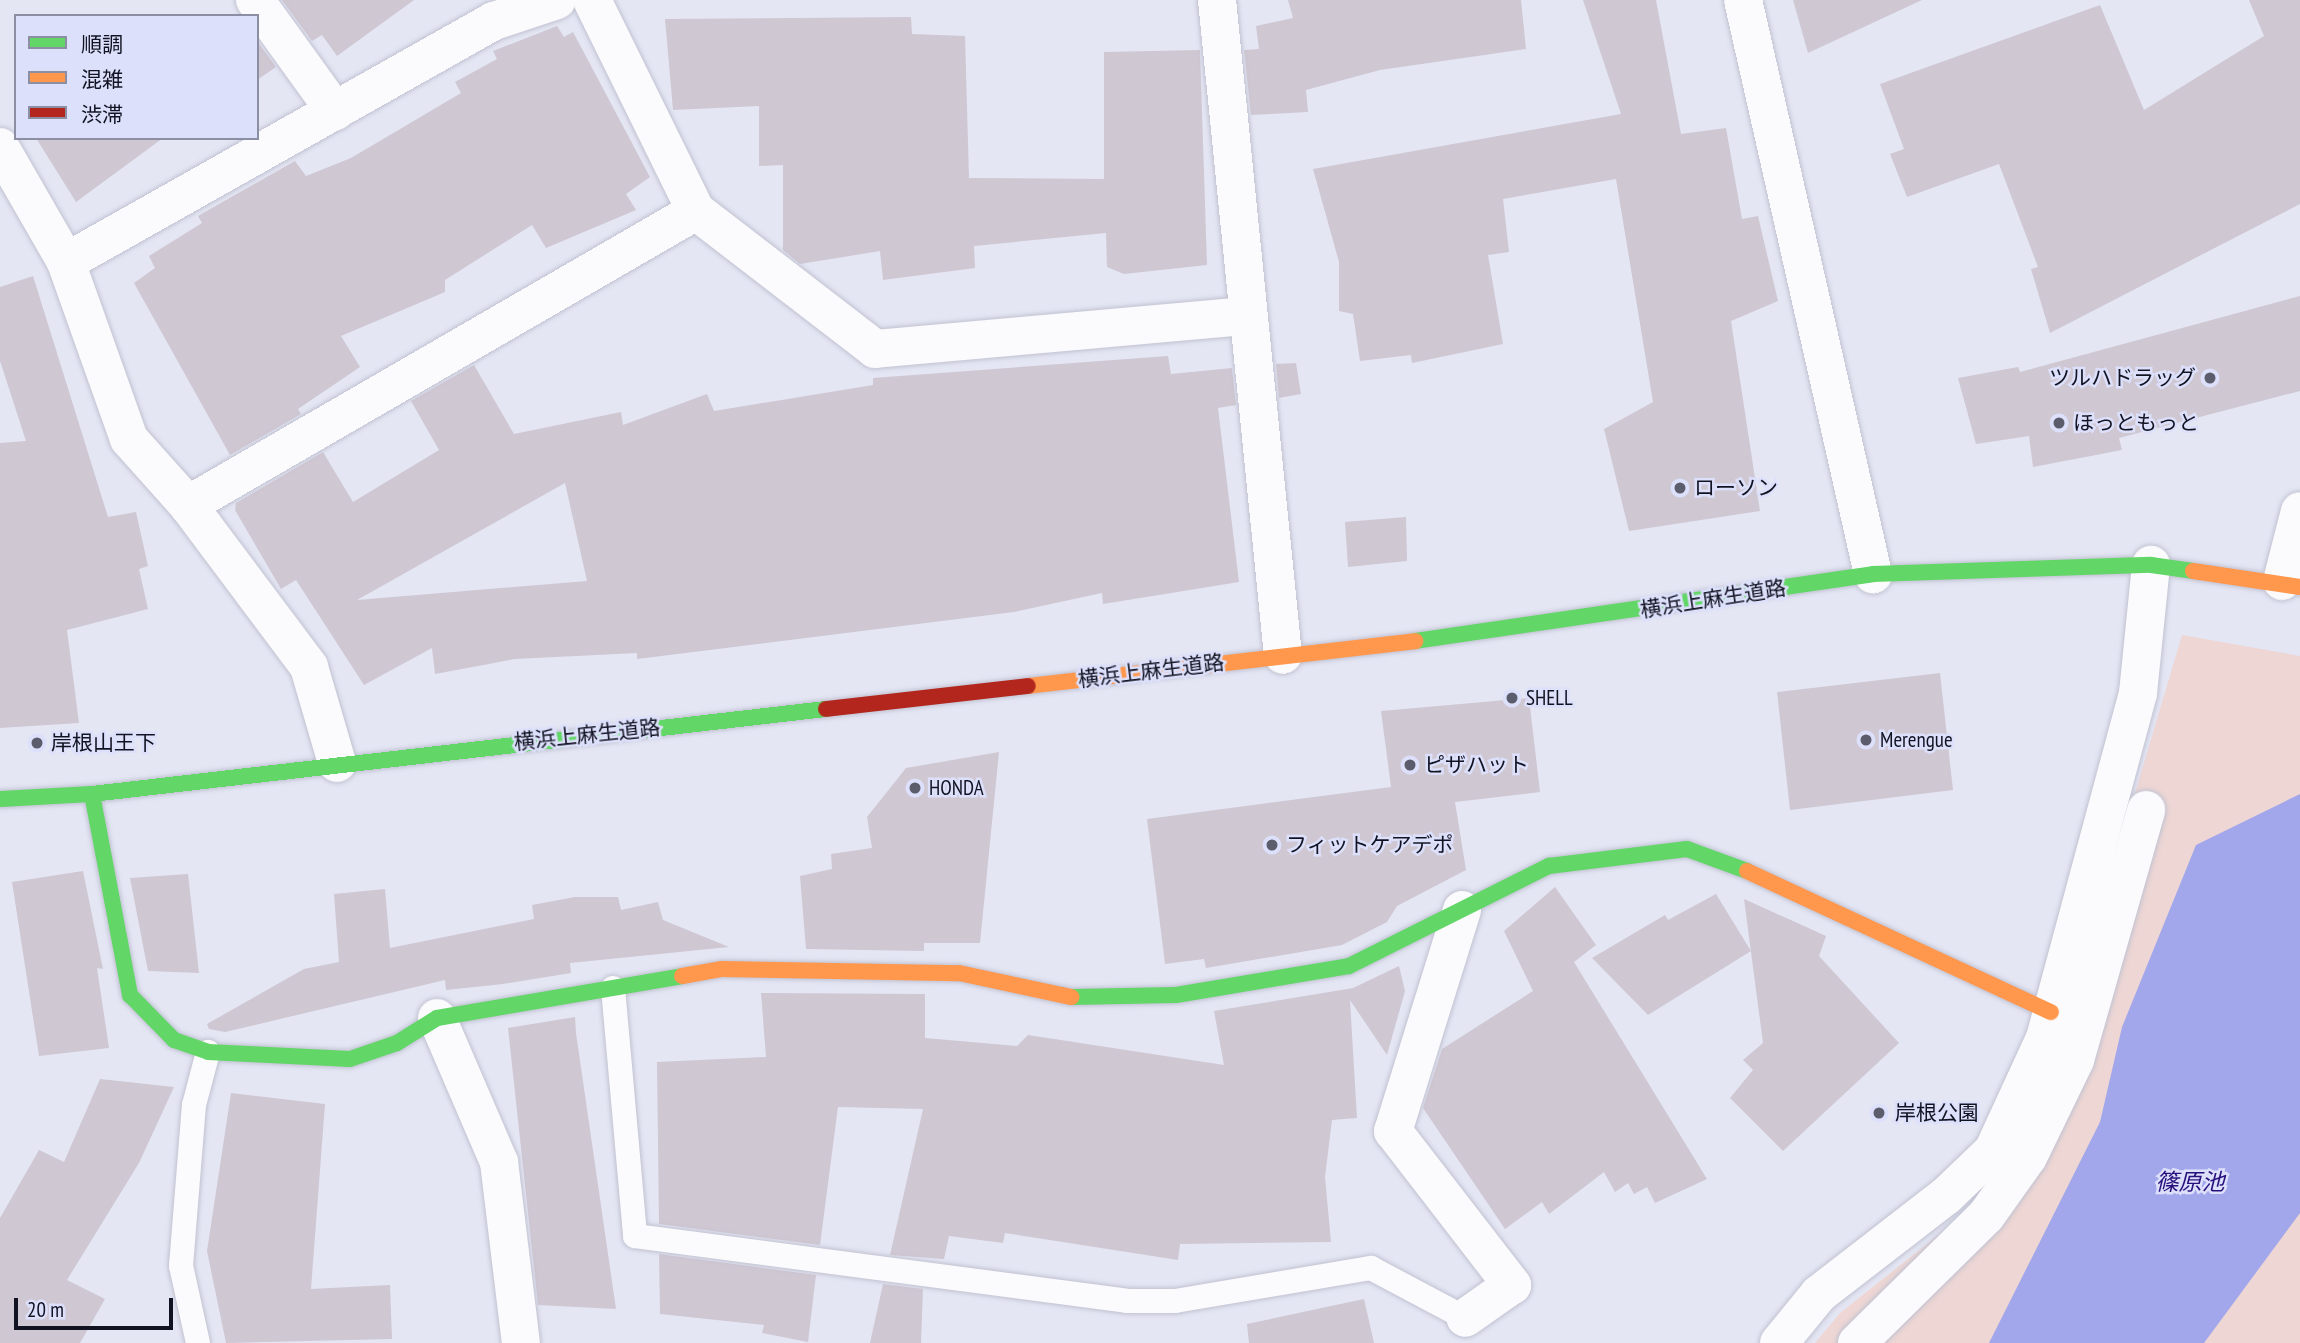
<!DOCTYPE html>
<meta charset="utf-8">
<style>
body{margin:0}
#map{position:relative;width:2300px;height:1343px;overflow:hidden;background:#e4e6f4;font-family:"PT Sans Narrow","Noto Sans JP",sans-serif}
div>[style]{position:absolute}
.green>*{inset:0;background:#edd6d4}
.water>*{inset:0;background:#a2a6ea}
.building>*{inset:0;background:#cfc7d2}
.roads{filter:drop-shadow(0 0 2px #c1c2d1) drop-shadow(0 0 2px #c1c2d1)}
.lane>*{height:24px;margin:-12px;padding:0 12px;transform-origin:12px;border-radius:12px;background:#fbfbfd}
.street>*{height:38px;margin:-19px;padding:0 19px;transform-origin:19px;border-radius:19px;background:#fbfbfd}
.fast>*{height:16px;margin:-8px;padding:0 8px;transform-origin:8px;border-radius:8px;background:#63d668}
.slow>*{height:16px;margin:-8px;padding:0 8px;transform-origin:8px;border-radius:8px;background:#ff974d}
.jam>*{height:16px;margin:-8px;padding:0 8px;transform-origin:8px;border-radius:8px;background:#b3261e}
.dots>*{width:19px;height:19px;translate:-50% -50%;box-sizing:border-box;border:4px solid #dde0fb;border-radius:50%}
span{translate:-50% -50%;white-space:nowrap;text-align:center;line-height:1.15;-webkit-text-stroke:5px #dde0fb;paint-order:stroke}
.poi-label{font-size:21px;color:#121322}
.right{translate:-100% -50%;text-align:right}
.left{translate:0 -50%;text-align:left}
.street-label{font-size:21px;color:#121322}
.water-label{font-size:23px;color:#28107d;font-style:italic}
.legend{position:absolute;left:14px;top:14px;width:245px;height:126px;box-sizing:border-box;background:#dde0fb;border:2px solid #8c8ea4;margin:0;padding:9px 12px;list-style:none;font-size:21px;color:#121322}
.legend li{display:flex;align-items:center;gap:14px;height:35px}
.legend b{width:35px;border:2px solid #8c8ea4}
.scale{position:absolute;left:14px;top:1298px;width:159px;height:32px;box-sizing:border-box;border:4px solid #121322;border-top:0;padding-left:9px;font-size:21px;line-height:24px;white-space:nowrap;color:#121322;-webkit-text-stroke:5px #dde0fb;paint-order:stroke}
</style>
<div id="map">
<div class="green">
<i style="clip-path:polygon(2182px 635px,2300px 656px,2300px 1343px,1815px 1343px,1840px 1313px,1967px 1212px,2015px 1154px,2055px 1063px)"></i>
</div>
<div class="water">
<i style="clip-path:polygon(2300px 794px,2300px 1213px,2204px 1343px,1989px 1343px,2100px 1122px,2122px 1027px,2196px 845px)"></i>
</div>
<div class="building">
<i style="clip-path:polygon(282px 0,414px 0,337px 56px,322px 35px,312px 41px)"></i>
<i style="clip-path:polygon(1288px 0,1521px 0,1526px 49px,1380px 70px,1306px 90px,1308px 112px,1251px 115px,1244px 50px,1259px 49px,1256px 26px,1293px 18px)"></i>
<i style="clip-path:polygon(1583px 0,1656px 0,1681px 134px,1726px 128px,1742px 219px,1758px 216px,1778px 301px,1731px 321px,1760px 511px,1629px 531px,1604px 429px,1653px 402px,1616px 179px,1503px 199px,1509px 252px,1488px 255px,1503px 344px,1412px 363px,1411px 355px,1360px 361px,1353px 314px,1339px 311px,1339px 262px,1313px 169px,1621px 114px)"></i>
<i style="clip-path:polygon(1793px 0,1922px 0,1808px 53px)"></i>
<i style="clip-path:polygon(2249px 0,2300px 0,2300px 204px,2050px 333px,2031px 269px,2038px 267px,1999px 164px,1907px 197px,1890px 154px,1904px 149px,1880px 84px,2100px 5px,2144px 110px,2264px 36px)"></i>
<i style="clip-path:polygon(911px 17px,912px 34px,965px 36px,969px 178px,1104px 179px,1104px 52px,1200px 50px,1207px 265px,1124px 274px,1107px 267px,1106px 233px,974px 246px,975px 268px,883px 280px,880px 251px,800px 264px,783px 250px,783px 165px,759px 166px,759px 106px,673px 110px,665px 19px)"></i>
<i style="clip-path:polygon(557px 26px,564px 37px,573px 32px,650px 177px,626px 194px,636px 210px,546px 248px,532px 225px,445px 280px,445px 292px,341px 336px,360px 367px,298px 409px,301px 414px,230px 455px,134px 283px,155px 268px,149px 256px,202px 223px,198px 216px,295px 161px,306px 176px,351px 158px,461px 93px,455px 82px,497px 59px,493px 51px)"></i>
<i style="clip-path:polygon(257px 41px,276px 67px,257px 80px)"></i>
<i style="clip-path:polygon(36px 138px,163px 138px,76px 202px)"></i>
<i style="clip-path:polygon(33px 276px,108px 517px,136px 512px,148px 566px,139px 569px,148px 609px,67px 630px,79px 723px,0 728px,0 443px,26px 441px,0 361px,0 287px)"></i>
<i style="clip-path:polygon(2300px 296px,2300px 391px,2119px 438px,2122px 450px,2033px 467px,2029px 436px,1976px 444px,1958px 378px,2018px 367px,2020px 372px)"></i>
<i style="clip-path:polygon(evenodd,1168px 356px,1171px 374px,1232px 368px,1236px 405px,1218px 408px,1239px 582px,1103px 604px,1102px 593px,1014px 612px,637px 659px,637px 653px,515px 659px,435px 674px,432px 648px,364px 685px,296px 580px,281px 589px,235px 510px,236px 503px,323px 452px,353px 502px,439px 450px,411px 401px,474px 365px,514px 434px,621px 412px,623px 425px,707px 394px,714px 411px,873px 385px,873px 378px,1168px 356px,565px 483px,587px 581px,357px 600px,565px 483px)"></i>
<i style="clip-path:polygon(1296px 363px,1301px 394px,1279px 398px,1276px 364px)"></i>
<i style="clip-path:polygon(1406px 517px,1407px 561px,1348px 567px,1345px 522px)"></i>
<i style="clip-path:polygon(1940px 673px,1953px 790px,1790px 810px,1777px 692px)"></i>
<i style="clip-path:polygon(1529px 698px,1540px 792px,1455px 802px,1466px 870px,1397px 906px,1387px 922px,1342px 945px,1206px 968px,1204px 959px,1165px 964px,1147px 819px,1391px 787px,1381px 711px)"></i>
<i style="clip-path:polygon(999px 752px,980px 943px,924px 943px,924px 951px,806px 949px,800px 876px,832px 869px,831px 854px,872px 848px,867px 817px,906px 768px)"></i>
<i style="clip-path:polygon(83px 871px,103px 969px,97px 968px,109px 1048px,39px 1056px,12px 882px)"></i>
<i style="clip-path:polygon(188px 874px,199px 973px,148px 971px,130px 878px)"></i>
<i style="clip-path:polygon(1555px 887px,1596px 945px,1574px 962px,1707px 1179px,1655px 1203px,1647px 1187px,1634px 1194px,1628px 1183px,1615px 1192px,1604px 1172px,1549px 1214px,1542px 1202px,1505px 1229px,1423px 1108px,1442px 1049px,1533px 991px,1504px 931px)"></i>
<i style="clip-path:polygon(385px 889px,390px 948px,534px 919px,532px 905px,575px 897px,618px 897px,621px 910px,658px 902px,663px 920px,729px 947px,570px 963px,571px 973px,503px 984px,446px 990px,445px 980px,225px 1032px,209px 1029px,207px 1024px,304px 969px,339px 962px,334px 894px)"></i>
<i style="clip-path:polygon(1716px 894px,1751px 951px,1648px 1015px,1592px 958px,1665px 915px,1668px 920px)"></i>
<i style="clip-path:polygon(1744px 899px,1826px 936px,1819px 956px,1899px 1043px,1783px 1151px,1730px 1098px,1753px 1070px,1743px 1060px,1763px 1043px)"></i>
<i style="clip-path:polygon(1399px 966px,1405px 991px,1387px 1055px,1350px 1000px,1357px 1118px,1332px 1120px,1325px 1177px,1331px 1242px,1180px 1244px,1178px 1260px,1005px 1233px,1003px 1243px,949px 1236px,944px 1259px,890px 1255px,923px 1109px,838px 1107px,820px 1245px,659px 1224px,657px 1062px,766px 1057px,761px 993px,925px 994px,925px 1038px,1017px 1046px,1028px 1035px,1224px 1065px,1214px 1011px,1353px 988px)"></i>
<i style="clip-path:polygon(575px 1017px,576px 1033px,616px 1309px,538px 1305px,508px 1028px)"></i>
<i style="clip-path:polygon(100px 1079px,174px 1087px,139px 1163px,67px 1280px,105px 1299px,80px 1343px,0 1343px,0 1218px,39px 1150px,64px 1162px)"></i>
<i style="clip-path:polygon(231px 1093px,325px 1104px,311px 1289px,390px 1285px,392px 1339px,226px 1343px,207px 1251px)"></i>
<i style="clip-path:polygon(659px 1254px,816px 1275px,808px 1342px,762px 1333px,764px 1325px,660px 1314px)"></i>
<i style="clip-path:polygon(883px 1284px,923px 1289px,921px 1343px,870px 1343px)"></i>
<i style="clip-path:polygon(1364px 1299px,1374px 1343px,1249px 1343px,1247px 1324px)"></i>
</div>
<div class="roads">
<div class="lane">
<i style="left:613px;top:988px;width:249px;rotate:84.9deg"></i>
<i style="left:635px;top:1236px;width:496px;rotate:7.5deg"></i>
<i style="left:1127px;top:1301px;width:48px"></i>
<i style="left:1175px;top:1301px;width:199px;rotate:-9.6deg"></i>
<i style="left:1371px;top:1268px;width:106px;rotate:28deg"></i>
<i style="left:198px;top:1343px;width:79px;rotate:-102.4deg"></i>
<i style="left:181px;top:1266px;width:162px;rotate:-85.4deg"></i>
<i style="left:194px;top:1105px;width:55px;rotate:-75.2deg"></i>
</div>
<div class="street">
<i style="left:255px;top:0;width:137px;rotate:54.2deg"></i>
<i style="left:592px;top:0;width:235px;rotate:63.8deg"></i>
<i style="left:696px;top:211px;width:226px;rotate:37.6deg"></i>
<i style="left:875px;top:349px;width:374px;rotate:-5.1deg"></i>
<i style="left:1217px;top:0;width:658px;rotate:84.25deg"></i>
<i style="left:1743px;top:0;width:589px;rotate:77.24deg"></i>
<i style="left:0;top:147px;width:133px;rotate:60.1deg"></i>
<i style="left:66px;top:262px;width:188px;rotate:70.4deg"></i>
<i style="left:129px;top:439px;width:89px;rotate:48.2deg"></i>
<i style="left:188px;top:505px;width:202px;rotate:53.2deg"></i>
<i style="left:309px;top:667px;width:100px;rotate:73.7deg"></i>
<i style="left:66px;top:262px;width:491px;rotate:-29.4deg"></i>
<i style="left:494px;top:21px;width:66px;rotate:-18.4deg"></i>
<i style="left:188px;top:505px;width:587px;rotate:-30.06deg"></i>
<i style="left:2282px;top:581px;width:72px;rotate:-75.6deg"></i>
<i style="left:1462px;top:910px;width:232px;rotate:107.3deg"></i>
<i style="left:1393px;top:1131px;width:195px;rotate:52.3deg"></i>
<i style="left:1512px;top:1285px;width:57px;rotate:144.9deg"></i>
<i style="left:437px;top:1018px;width:157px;rotate:66.7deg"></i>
<i style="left:499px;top:1162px;width:182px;rotate:83.1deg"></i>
<i style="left:1779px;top:1343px;width:63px;rotate:-50.8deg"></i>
<i style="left:1819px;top:1294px;width:160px;rotate:-37.7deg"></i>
<i style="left:1946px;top:1196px;width:65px;rotate:-43.8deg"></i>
<i style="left:1993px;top:1151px;width:124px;rotate:-65.3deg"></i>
<i style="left:2045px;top:1038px;width:357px;rotate:-74.9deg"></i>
<i style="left:2138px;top:693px;width:129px;rotate:-84.2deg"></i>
<i style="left:1857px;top:1343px;width:181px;rotate:-44.6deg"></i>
<i style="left:1986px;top:1216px;width:72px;rotate:-54.6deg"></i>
<i style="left:2028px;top:1157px;width:108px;rotate:-64.1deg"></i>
<i style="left:2075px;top:1060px;width:260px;rotate:-74.1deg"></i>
</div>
<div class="fast">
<i style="left:1415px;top:641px;width:463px;rotate:-8.3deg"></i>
<i style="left:1873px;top:574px;width:278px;rotate:-1.9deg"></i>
<i style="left:2151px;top:565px;width:42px;rotate:8.1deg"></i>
<i style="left:92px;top:794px;width:205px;rotate:79.3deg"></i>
<i style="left:130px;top:995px;width:63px;rotate:45.6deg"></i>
<i style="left:174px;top:1040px;width:36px;rotate:19deg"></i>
<i style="left:208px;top:1052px;width:142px;rotate:2.8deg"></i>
<i style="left:350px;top:1059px;width:50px;rotate:-18.8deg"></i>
<i style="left:397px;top:1043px;width:47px;rotate:-32deg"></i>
<i style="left:437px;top:1018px;width:249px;rotate:-9.7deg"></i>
<i style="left:0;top:799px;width:92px;rotate:-3.1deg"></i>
<i style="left:92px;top:794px;width:739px;rotate:-6.61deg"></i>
<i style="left:1071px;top:997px;width:105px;rotate:-1.1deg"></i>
<i style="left:1176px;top:995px;width:175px;rotate:-9.5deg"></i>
<i style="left:1349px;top:966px;width:224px;rotate:-26.6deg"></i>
<i style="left:1549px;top:866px;width:139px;rotate:-7deg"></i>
<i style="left:1687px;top:849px;width:64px;rotate:20.1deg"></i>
</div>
<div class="slow">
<i style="left:2193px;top:571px;width:108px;rotate:8.5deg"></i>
<i style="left:1028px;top:686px;width:390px;rotate:-6.6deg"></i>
<i style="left:1747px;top:871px;width:335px;rotate:24.9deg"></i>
<i style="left:682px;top:976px;width:41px;rotate:-9.9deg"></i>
<i style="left:722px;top:969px;width:237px;rotate:1deg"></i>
<i style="left:959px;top:973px;width:115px;rotate:12.1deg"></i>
</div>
<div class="jam">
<i style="left:826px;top:709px;width:203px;rotate:-6.5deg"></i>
</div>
</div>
<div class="dots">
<i style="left:2210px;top:378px;background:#5c5d6c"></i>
<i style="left:2059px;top:423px;background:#5c5d6c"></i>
<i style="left:1680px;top:488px;background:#5c5d6c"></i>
<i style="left:1512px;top:698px;background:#5c5d6c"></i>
<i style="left:1866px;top:740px;background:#5c5d6c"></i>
<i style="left:37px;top:743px;background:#5c5d6c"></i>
<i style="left:1410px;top:765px;background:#5c5d6c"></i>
<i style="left:915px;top:788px;background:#5c5d6c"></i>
<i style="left:1272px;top:845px;background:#5c5d6c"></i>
<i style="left:1879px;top:1113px;background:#5c5d6c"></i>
</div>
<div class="poi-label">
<span class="right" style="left:2196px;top:378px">ツルハドラッグ</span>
<span class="left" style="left:2073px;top:423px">ほっともっと</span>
<span class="left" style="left:1694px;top:488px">ローソン</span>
<span class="left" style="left:1526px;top:698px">SHELL</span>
<span class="left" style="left:1880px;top:740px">Merengue</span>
<span class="left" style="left:51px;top:743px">岸根山王下</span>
<span class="left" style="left:1424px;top:765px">ピザハット</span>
<span class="left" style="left:929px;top:788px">HONDA</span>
<span class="left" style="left:1286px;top:845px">フィットケアデポ</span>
<span class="left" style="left:1895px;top:1113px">岸根公園</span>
</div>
<div class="street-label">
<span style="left:1713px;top:599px;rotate:-9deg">横浜上麻生道路</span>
<span style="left:1151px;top:671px;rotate:-7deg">横浜上麻生道路</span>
<span style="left:587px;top:735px;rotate:-6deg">横浜上麻生道路</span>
</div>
<div class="water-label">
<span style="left:2190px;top:1182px">篠原池</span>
</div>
<ul class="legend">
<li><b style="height:9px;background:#63d668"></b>順調</li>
<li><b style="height:9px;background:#ff974d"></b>混雑</li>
<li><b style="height:9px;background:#b3261e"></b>渋滞</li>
</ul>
<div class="scale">20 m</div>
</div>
